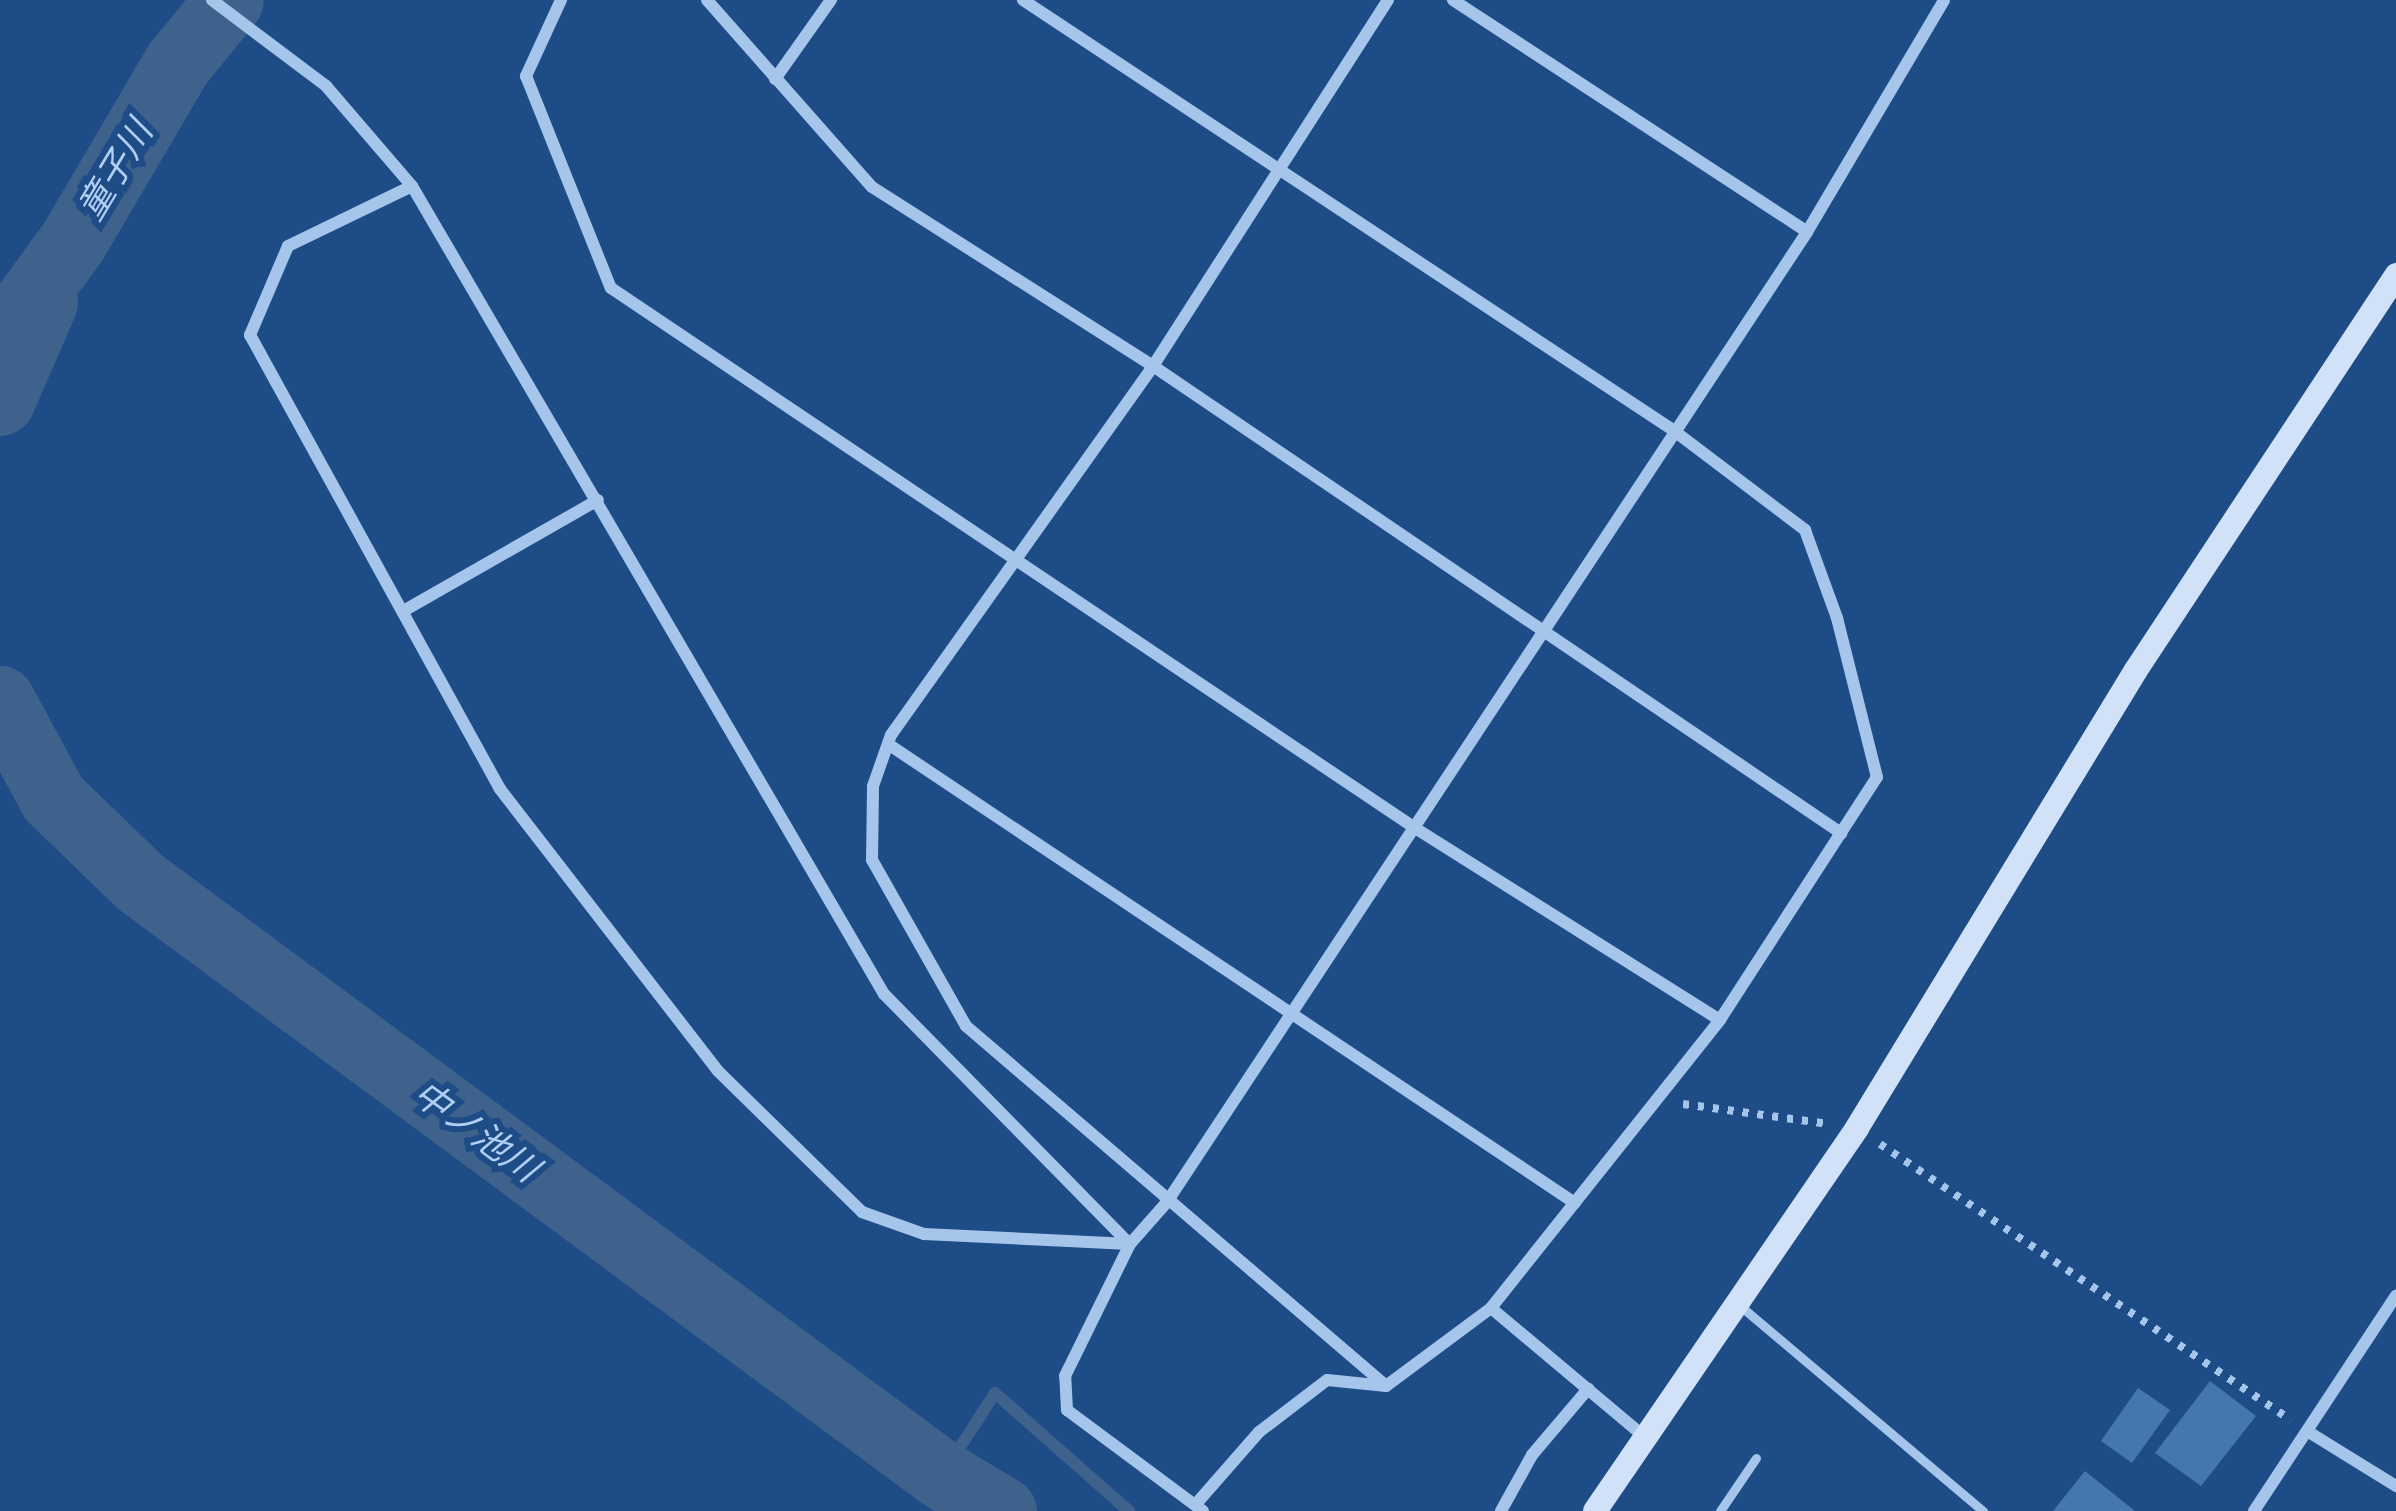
<!DOCTYPE html>
<meta charset="utf-8">
<style>
body{margin:0}
#map{position:relative;width:2396px;height:1511px;overflow:hidden;background:#1d4c86;font-family:Raleway,"Noto Sans JP",sans-serif}
div>[style]{position:absolute}
.stream>*{height:12px;margin:-6px;padding:0 6px;transform-origin:6px;border-radius:6px;background:#3f628c}
.river>*{height:69px;margin:-34.5px;padding:0 34.5px;transform-origin:34.5px;border-radius:34.5px;background:#3f628c}
.building>*{inset:0;background:#4576af}
.path>*{height:8px;margin-top:-4px;transform-origin:0;background:repeating-linear-gradient(90deg,#a5c5eb 0 6px,transparent 0 15px)}
.lane>*{height:9px;margin:-4.5px;padding:0 4.5px;transform-origin:4.5px;border-radius:4.5px;background:#a5c5eb}
.street>*{height:12px;margin:-6px;padding:0 6px;transform-origin:6px;border-radius:6px;background:#a5c5eb}
.secondary>*{height:24px;margin:-12px;padding:0 12px;transform-origin:12px;border-radius:12px;background:#d1e2f8}
span{translate:-50% -50%;white-space:nowrap;text-align:center;line-height:1.15;-webkit-text-stroke:12px #1d4c86;paint-order:stroke}
.water-label{font-size:36px;color:#b1cff2;font-style:italic}
</style>
<div id="map">
<div class="stream">
<i style="left:942px;top:1475px;width:98px;rotate:-57.1deg"></i>
<i style="left:995px;top:1393px;width:179px;rotate:41.4deg"></i>
</div>
<div class="river">
<i style="left:0;top:341px;width:124px;rotate:-53.9deg"></i>
<i style="left:73px;top:241px;width:205px;rotate:-59.6deg"></i>
<i style="left:177px;top:64px;width:82px;rotate:-50.9deg"></i>
<i style="left:0;top:401px;width:108px;rotate:-66.5deg"></i>
<i style="left:0;top:700px;width:111px;rotate:61.6deg"></i>
<i style="left:53px;top:798px;width:121px;rotate:44deg"></i>
<i style="left:140px;top:882px;width:997px;rotate:36.48deg"></i>
<i style="left:942px;top:1475px;width:70px;rotate:31deg"></i>
</div>
<div class="building">
<i style="clip-path:polygon(2210px 1381px,2256px 1416px,2201px 1486px,2155px 1453px)"></i>
<i style="clip-path:polygon(2138px 1388px,2170px 1410px,2132px 1463px,2101px 1441px)"></i>
<i style="clip-path:polygon(2085px 1471px,2135px 1511px,2053px 1511px)"></i>
</div>
<div class="path">
<i style="left:1683px;top:1104px;width:147px;rotate:7.8deg"></i>
<i style="left:1880px;top:1144px;width:495px;rotate:33.9deg"></i>
</div>
<div class="lane">
<i style="left:1738px;top:1304px;width:321px;rotate:40.2deg"></i>
<i style="left:1720px;top:1511px;width:64px;rotate:-55.8deg"></i>
</div>
<div class="street">
<i style="left:212px;top:0;width:143px;rotate:37deg"></i>
<i style="left:326px;top:86px;width:132px;rotate:49.3deg"></i>
<i style="left:412px;top:186px;width:936px;rotate:59.71deg"></i>
<i style="left:884px;top:994px;width:349px;rotate:45.5deg"></i>
<i style="left:561px;top:0;width:84px;rotate:114.7deg"></i>
<i style="left:526px;top:76px;width:228px;rotate:68.2deg"></i>
<i style="left:611px;top:288px;width:969px;rotate:33.89deg"></i>
<i style="left:1415px;top:828px;width:360px;rotate:32.2deg"></i>
<i style="left:707px;top:0;width:249px;rotate:48.6deg"></i>
<i style="left:872px;top:187px;width:333px;rotate:32.5deg"></i>
<i style="left:1153px;top:366px;width:832px;rotate:34.17deg"></i>
<i style="left:1023px;top:0;width:779px;rotate:33.49deg"></i>
<i style="left:1673px;top:430px;width:166px;rotate:37.1deg"></i>
<i style="left:1805px;top:530px;width:94px;rotate:70deg"></i>
<i style="left:1837px;top:618px;width:164px;rotate:75.9deg"></i>
<i style="left:1877px;top:777px;width:289px;rotate:122.9deg"></i>
<i style="left:1720px;top:1020px;width:368px;rotate:128.5deg"></i>
<i style="left:1491px;top:1308px;width:131px;rotate:143.4deg"></i>
<i style="left:1386px;top:1386px;width:59px;rotate:-174.2deg"></i>
<i style="left:1327px;top:1380px;width:86px;rotate:142.6deg"></i>
<i style="left:1259px;top:1432px;width:97px;rotate:131.2deg"></i>
<i style="left:1453px;top:0;width:423px;rotate:33.2deg"></i>
<i style="left:775px;top:79px;width:97px;rotate:-54.7deg"></i>
<i style="left:412px;top:186px;width:138px;rotate:154.2deg"></i>
<i style="left:288px;top:246px;width:97px;rotate:113.1deg"></i>
<i style="left:250px;top:335px;width:518px;rotate:61.16deg"></i>
<i style="left:500px;top:789px;width:356px;rotate:52.3deg"></i>
<i style="left:718px;top:1071px;width:202px;rotate:44.4deg"></i>
<i style="left:862px;top:1212px;width:66px;rotate:19.5deg"></i>
<i style="left:924px;top:1234px;width:206px;rotate:2.8deg"></i>
<i style="left:405px;top:610px;width:222px;rotate:-29.7deg"></i>
<i style="left:888px;top:744px;width:826px;rotate:33.75deg"></i>
<i style="left:1491px;top:1308px;width:202px;rotate:40deg"></i>
<i style="left:1384px;top:1384px;width:550px;rotate:-139.42deg"></i>
<i style="left:966px;top:1026px;width:191px;rotate:-119.5deg"></i>
<i style="left:872px;top:860px;width:74px;rotate:-89.2deg"></i>
<i style="left:873px;top:786px;width:54px;rotate:-70.6deg"></i>
<i style="left:891px;top:735px;width:453px;rotate:-54.6deg"></i>
<i style="left:1153px;top:366px;width:435px;rotate:-57.3deg"></i>
<i style="left:2307px;top:1431px;width:105px;rotate:31.7deg"></i>
<i style="left:1203px;top:1511px;width:169px;rotate:-143.4deg"></i>
<i style="left:1067px;top:1410px;width:34px;rotate:-93deg"></i>
<i style="left:1065px;top:1376px;width:147px;rotate:-63.8deg"></i>
<i style="left:1130px;top:1244px;width:56px;rotate:-48.6deg"></i>
<i style="left:1167px;top:1202px;width:1162px;rotate:-56.58deg"></i>
<i style="left:1807px;top:232px;width:269px;rotate:-59.4deg"></i>
<i style="left:1501px;top:1511px;width:64px;rotate:-61deg"></i>
<i style="left:1532px;top:1455px;width:87px;rotate:-49.7deg"></i>
<i style="left:2254px;top:1511px;width:258px;rotate:-56.6deg"></i>
</div>
<div class="secondary">
<i style="left:1595px;top:1511px;width:464px;rotate:-55.6deg"></i>
<i style="left:1857px;top:1128px;width:536px;rotate:-58.65deg"></i>
<i style="left:2136px;top:670px;width:473px;rotate:-56.6deg"></i>
</div>
<div class="water-label">
<span style="left:115px;top:170px;rotate:-59deg">童子川</span>
<span style="left:476px;top:1131px;rotate:36deg">中ノ池川</span>
</div>
</div>
